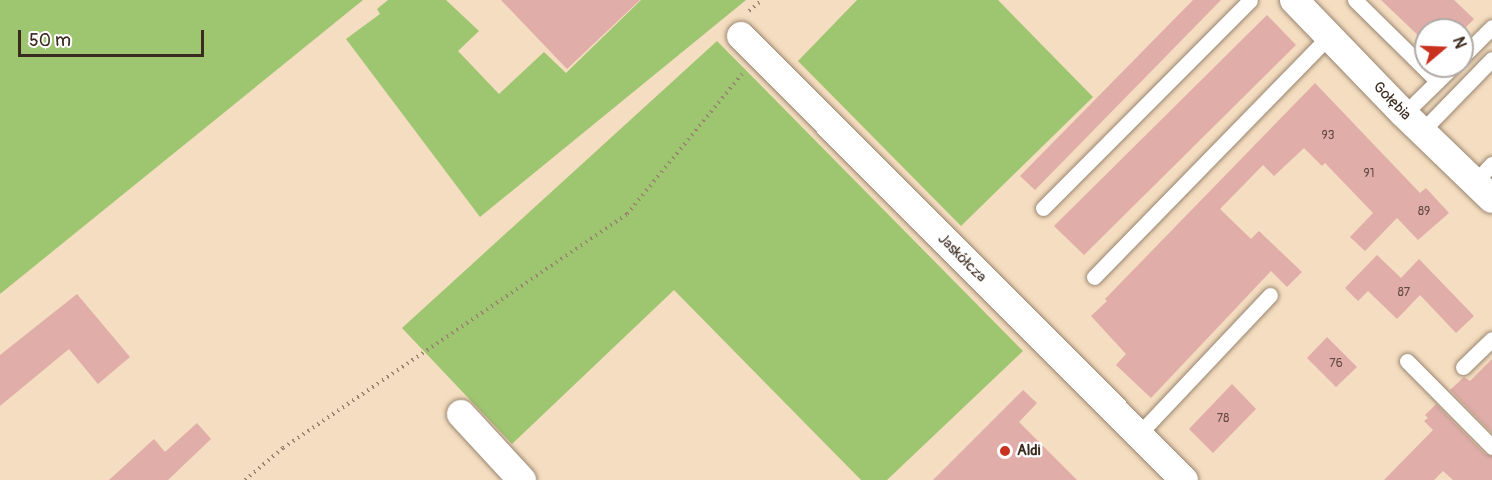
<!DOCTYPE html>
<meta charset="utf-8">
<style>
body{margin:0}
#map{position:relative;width:1492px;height:480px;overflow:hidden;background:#f4ddc0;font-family:Pangolin,sans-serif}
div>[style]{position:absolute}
.green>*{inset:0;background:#9ec570}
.building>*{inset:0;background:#e0ada9}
.path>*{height:4px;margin-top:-2px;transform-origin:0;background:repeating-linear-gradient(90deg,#98846f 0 1.5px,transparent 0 6px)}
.roads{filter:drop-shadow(0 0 2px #98846f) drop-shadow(0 0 2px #98846f)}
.lane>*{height:15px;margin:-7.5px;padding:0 7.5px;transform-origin:7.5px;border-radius:7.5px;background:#fff}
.street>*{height:28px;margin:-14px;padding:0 14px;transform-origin:14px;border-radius:14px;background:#fff}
.dots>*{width:16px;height:16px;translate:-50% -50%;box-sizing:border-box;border:3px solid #fff;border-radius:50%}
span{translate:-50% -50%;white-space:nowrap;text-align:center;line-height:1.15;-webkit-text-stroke:4.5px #fff;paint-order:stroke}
.number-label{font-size:12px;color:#644b41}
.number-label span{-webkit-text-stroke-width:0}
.street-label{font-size:15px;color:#3b2a1e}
.poi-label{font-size:15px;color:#3b2a1e;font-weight:700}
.left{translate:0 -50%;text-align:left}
.north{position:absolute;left:1414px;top:18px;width:60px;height:60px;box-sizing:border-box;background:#fff;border:2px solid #b1aaa5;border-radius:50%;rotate:71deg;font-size:16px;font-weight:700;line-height:24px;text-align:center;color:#3b2a1e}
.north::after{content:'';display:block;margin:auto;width:21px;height:27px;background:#c8321e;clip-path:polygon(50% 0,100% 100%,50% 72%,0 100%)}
.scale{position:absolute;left:18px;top:30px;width:186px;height:27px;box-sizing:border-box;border:3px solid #3b2a1e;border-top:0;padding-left:8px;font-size:18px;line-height:21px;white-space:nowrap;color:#3b2a1e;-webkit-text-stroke:4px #fff;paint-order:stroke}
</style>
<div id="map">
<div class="green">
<i style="clip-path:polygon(0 0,363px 0,0 294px)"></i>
<i style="clip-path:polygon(388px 0,446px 0,479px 31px,458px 51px,499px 94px,544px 52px,566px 73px,641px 0,746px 0,480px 217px,346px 39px,380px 14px,377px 9px)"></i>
<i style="clip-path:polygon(857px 0,998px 0,1093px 97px,961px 226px,798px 61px)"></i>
<i style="clip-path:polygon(717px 41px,1023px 351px,887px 480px,861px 480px,674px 290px,512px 444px,402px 328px)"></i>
</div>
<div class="building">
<i style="clip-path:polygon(501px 0,640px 0,567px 69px)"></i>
<i style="clip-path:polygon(1193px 0,1221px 0,1035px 190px,1020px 176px)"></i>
<i style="clip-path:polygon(1381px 0,1454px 0,1474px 19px,1462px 31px,1426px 30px,1426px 43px)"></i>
<i style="clip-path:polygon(1267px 15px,1296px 45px,1084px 255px,1054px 226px)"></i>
<i style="clip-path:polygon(1315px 83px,1420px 193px,1426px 188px,1449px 213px,1418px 240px,1397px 218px,1365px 251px,1350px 237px,1373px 213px,1325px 163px,1322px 166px,1304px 148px,1274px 176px,1263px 165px,1220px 209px,1251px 239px,1259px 231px,1302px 272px,1287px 287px,1271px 271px,1151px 398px,1116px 365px,1126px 354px,1091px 316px,1107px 301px,1105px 299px)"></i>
<i style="clip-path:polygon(1377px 255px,1401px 278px,1419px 259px,1474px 316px,1456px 333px,1420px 295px,1397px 319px,1368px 291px,1358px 301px,1345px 288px)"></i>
<i style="clip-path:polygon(77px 294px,130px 357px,98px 384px,69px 349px,0 406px,0 355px)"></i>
<i style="clip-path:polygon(1327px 337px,1357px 367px,1336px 387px,1307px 358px)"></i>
<i style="clip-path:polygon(1492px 359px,1492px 433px,1450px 390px,1464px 377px,1470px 381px)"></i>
<i style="clip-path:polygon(1232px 384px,1256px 409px,1213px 453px,1189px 429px)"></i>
<i style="clip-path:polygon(1023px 390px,1037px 403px,1019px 422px,1077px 480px,933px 480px)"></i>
<i style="clip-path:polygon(1436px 404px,1485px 454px,1492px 456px,1492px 480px,1453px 480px,1443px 471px,1434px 480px,1384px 480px,1433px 430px,1424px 421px,1428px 418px,1425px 415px)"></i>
<i style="clip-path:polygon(197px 423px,211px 439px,168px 480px,109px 480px,154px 439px,165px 452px)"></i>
</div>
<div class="path">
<i style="left:749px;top:11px;width:17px;rotate:-40deg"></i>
<i style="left:245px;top:480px;width:50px;rotate:-40.1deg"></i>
<i style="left:283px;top:448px;width:416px;rotate:-34.2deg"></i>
<i style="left:627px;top:214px;width:181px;rotate:-50.6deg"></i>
</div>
<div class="roads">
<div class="lane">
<i style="left:1355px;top:0;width:115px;rotate:44.6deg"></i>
<i style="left:1462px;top:57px;width:42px;rotate:-45deg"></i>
<i style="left:1404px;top:114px;width:69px;rotate:-44.4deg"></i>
<i style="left:1422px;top:131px;width:100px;rotate:-45.8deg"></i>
<i style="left:1475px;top:182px;width:25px;rotate:-47deg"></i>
<i style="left:1043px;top:208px;width:293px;rotate:-45.1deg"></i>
<i style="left:1094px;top:277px;width:337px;rotate:-45.7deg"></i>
<i style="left:1407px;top:361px;width:121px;rotate:45.3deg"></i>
<i style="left:1463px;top:367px;width:40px;rotate:-44deg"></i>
<i style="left:1139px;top:434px;width:191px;rotate:-46.7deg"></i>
</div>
<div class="street">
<i style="left:1294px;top:0;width:158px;rotate:46deg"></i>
<i style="left:1404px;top:114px;width:122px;rotate:44deg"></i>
<i style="left:741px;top:36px;width:627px;rotate:45.06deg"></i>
<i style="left:461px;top:414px;width:90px;rotate:47.3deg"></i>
</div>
</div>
<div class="dots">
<i style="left:1005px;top:451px;background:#c8321e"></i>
</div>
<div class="number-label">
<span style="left:1328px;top:136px">93</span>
<span style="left:1369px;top:174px">91</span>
<span style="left:1424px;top:212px">89</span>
<span style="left:1404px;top:293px">87</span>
<span style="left:1336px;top:364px">76</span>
<span style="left:1223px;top:419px">78</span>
</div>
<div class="street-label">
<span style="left:1392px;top:101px;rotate:46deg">Gołębia</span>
<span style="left:962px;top:258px;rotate:45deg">Jaskółcza</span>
</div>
<div class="poi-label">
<span class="left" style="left:1017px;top:451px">Aldi</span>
</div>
<div class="north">N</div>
<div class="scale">50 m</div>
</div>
